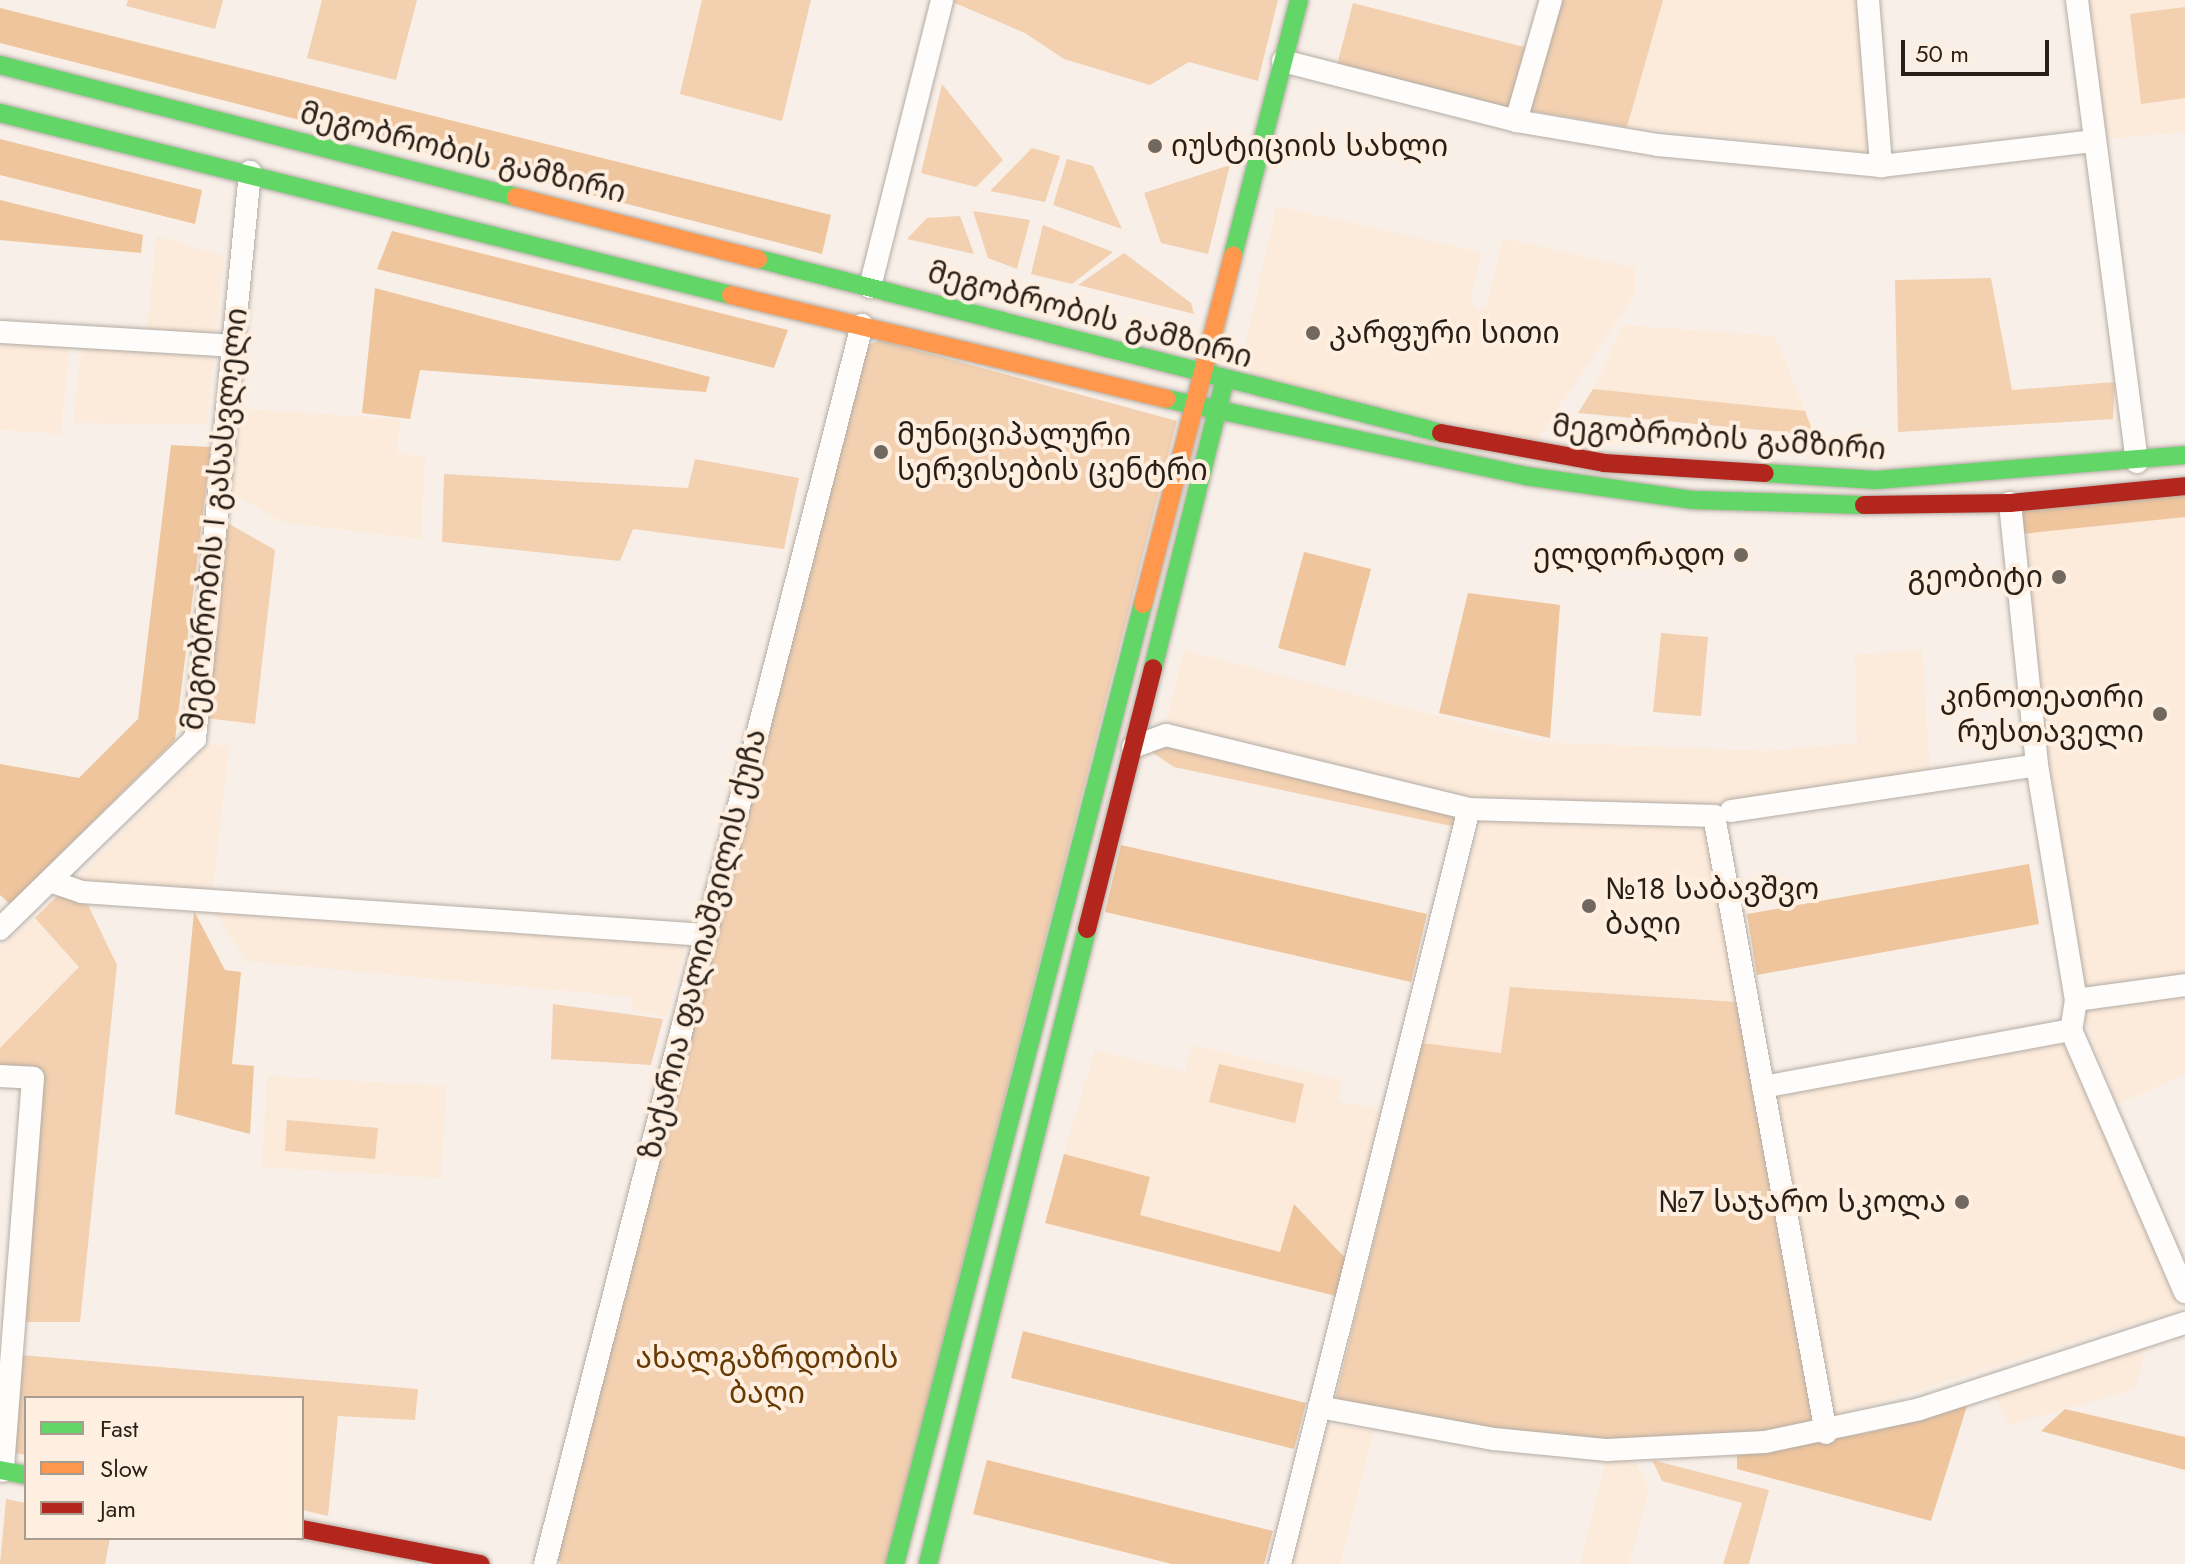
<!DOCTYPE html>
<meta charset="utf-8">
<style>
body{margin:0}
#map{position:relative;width:2185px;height:1564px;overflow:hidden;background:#f8f0e8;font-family:Jost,"Noto Sans Georgian",sans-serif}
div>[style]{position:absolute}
.built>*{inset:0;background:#fceada}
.green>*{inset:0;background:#f2d0b0}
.forest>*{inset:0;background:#efc59d}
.roads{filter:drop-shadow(0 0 2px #b4aca4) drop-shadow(0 0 2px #b4aca4)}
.street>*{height:22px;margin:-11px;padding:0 11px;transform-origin:11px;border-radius:11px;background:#fefdfc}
.fast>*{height:18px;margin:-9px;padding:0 9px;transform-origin:9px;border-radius:9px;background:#63d668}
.slow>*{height:18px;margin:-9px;padding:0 9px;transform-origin:9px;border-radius:9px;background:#ff974d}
.jam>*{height:18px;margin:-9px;padding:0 9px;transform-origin:9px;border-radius:9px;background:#b3261e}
.dots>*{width:22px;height:22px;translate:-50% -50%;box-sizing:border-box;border:4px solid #ffefe1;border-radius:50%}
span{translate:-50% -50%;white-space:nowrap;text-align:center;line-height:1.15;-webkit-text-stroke:8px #ffefe1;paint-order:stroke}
.poi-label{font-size:30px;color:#281f17}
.left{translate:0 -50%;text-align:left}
.right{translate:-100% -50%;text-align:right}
.street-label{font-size:30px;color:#281f17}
.park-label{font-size:30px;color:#683a03}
.legend{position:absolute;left:24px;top:1396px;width:280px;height:144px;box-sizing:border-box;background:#ffefe1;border:2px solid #a99c90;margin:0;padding:10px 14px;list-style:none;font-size:24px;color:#281f17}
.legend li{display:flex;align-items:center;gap:16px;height:40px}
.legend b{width:40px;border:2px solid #a99c90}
.scale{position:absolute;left:1901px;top:40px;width:148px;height:36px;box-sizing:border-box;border:4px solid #281f17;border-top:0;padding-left:10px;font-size:24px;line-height:28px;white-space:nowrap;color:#281f17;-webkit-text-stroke:6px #ffefe1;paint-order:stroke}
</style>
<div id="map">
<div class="built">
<i style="clip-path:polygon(1663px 0,1862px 0,1873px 153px,1627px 127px)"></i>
<i style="clip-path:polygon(2089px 0,2185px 0,2185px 132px,2105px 139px)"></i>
<i style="clip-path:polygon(1276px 206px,1481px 252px,1471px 296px,1476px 309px,1486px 308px,1503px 238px,1635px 268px,1635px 294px,1535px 442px,1253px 377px,1243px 358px)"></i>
<i style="clip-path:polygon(156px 236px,224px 256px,207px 424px,74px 423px,82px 343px,146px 345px)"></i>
<i style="clip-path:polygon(1624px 325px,1775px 336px,1805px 411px,1593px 389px)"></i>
<i style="clip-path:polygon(0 341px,69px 344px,61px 434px,0 430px)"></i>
<i style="clip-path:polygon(230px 408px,400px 419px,397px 454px,425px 456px,421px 539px,282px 522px,222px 488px)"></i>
<i style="clip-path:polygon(2185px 498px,2185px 1074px,2118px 1104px,2087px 1027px,2015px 520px)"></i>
<i style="clip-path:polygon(1184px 650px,1537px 742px,1767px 751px,1857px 743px,1855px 655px,1922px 650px,1930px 772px,1717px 810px,1478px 800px,1164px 729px)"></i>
<i style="clip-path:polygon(209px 744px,229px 746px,212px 897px,70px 886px)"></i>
<i style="clip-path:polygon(1482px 817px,1705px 825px,1737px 1002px,1511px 987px,1501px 1054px,1422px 1043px)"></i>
<i style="clip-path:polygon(215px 911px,686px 943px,667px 1017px,633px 1011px,631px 997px,246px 961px)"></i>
<i style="clip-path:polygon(35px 918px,79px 967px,0 1048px,0 948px)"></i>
<i style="clip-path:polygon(2063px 1040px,2180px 1309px,1829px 1418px,1773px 1095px)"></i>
<i style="clip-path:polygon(1193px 1045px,1341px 1080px,1338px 1101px,1380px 1109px,1346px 1259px,1294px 1204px,1281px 1253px,1139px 1215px,1149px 1177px,1064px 1154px,1095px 1050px,1185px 1072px)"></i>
<i style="clip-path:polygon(267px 1076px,446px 1086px,441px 1178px,262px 1167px)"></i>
<i style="clip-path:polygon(2148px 1341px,2135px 1389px,2009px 1425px,1991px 1391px)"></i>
<i style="clip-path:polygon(1328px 1424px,1374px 1431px,1340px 1564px,1292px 1564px)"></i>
<i style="clip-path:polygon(1606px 1458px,1633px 1458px,1649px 1488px,1629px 1564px,1580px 1564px)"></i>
</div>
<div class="green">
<i style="clip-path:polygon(128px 0,223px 0,215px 29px,126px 6px)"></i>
<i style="clip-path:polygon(322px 0,417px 0,396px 80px,307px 58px)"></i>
<i style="clip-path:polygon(702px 0,811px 0,782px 121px,680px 94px)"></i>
<i style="clip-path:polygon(948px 0,1278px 0,1258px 81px,1189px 62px,1150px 85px,1064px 59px,1025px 33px)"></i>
<i style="clip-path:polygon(1557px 0,1663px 0,1627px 127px,1525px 110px)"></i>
<i style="clip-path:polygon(1353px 3px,1528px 48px,1510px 109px,1337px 65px)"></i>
<i style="clip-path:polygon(2185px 7px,2185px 98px,2141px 104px,2130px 14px)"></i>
<i style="clip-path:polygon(942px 84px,1003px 160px,976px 187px,921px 173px)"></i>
<i style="clip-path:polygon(1032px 148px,1060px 156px,1045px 202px,990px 191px)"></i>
<i style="clip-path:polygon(1067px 159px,1093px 166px,1122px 229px,1053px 205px)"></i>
<i style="clip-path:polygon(1230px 165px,1208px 254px,1161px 243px,1144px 193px)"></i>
<i style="clip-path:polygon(973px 211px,1030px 220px,1017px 269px,988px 258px)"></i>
<i style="clip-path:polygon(960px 216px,974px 254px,907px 239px,927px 218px)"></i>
<i style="clip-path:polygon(1043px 225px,1113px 252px,1072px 284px,1031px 274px)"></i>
<i style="clip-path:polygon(1124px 253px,1191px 303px,1194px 314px,1078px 285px)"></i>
<i style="clip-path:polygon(1991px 278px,2012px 390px,2115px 382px,2113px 419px,1898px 432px,1895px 280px)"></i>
<i style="clip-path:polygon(879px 340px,1177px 421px,886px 1564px,561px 1564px,553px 1554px,867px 346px)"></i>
<i style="clip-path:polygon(1593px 389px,1805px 411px,1814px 435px,1578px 413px)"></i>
<i style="clip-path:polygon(695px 459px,799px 478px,784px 549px,633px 529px,620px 561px,442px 542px,444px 474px,688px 488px)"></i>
<i style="clip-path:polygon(224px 521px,275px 550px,255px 724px,205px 718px)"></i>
<i style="clip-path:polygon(1661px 633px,1708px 637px,1701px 716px,1653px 712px)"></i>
<i style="clip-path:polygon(1177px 743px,1460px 810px,1456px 827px,1174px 767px,1147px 749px)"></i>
<i style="clip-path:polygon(58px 895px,88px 905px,117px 965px,80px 1322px,25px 1322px,43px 1075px,0 1072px,0 1048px,79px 967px,35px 918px)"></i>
<i style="clip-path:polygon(1510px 987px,1737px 1002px,1818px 1424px,1750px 1436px,1570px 1440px,1343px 1409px,1336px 1396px,1422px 1043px,1501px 1053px)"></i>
<i style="clip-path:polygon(553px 1004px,663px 1019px,651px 1065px,551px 1059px)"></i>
<i style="clip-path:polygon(1219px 1064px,1304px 1084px,1295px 1123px,1209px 1102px)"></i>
<i style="clip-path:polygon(287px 1120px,378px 1128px,375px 1159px,285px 1151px)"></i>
<i style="clip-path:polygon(21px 1355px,418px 1389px,415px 1420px,338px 1416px,328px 1516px,302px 1510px,302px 1398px,26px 1398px,26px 1455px,10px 1452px)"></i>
<i style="clip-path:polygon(1652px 1460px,1769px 1490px,1749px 1564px,1723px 1564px,1742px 1503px,1662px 1481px)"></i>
<i style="clip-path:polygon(6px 1499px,26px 1503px,26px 1538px,110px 1538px,105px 1564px,0 1564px)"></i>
</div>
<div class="forest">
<i style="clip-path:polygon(0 8px,831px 215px,822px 254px,0 43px)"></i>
<i style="clip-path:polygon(0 139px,202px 190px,195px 224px,0 175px)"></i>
<i style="clip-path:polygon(0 200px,143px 235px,141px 253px,0 240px)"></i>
<i style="clip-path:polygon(392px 231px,788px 330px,774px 368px,377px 269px)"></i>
<i style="clip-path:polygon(375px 288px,710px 377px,706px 392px,420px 370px,410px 419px,362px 413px)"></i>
<i style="clip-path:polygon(171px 445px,211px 447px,175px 740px,10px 904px,0 895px,0 764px,79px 778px,138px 719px)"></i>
<i style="clip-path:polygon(2185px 492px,2185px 517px,2021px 534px,2019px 510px)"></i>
<i style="clip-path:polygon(1304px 552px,1371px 569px,1345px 666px,1278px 648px)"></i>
<i style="clip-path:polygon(1468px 593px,1560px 605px,1550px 738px,1439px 713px)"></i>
<i style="clip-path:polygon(1121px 845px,1427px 914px,1411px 982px,1105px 912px)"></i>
<i style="clip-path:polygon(2029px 864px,2039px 924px,1757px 975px,1747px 914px)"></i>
<i style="clip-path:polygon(194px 911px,225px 970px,241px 972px,232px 1064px,254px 1066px,250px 1134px,175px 1114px)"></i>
<i style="clip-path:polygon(1064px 1154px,1150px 1177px,1140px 1215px,1280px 1252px,1294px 1204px,1346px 1259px,1336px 1296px,1045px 1223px)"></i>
<i style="clip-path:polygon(1023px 1331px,1306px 1403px,1294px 1449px,1011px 1378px)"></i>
<i style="clip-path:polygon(1967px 1406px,1931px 1521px,1737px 1469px,1737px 1454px,1867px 1433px)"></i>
<i style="clip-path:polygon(2065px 1409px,2185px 1437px,2185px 1470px,2041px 1431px)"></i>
<i style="clip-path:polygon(987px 1460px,1273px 1531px,1264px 1564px,1172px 1564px,973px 1514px)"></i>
</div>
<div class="roads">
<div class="street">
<i style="left:1868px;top:0;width:167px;rotate:85.5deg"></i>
<i style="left:2077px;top:0;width:466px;rotate:82.6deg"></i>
<i style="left:1283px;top:61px;width:241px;rotate:14.4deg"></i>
<i style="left:1516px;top:121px;width:144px;rotate:9.6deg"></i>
<i style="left:1658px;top:145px;width:224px;rotate:5.4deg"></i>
<i style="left:1881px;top:166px;width:215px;rotate:-6.7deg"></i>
<i style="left:1516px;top:121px;width:126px;rotate:-73.9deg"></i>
<i style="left:870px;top:287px;width:296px;rotate:-75.9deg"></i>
<i style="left:0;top:332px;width:234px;rotate:3.4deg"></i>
<i style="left:2010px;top:503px;width:263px;rotate:84.1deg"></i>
<i style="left:2037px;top:765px;width:238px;rotate:80.6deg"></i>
<i style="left:2076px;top:1000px;width:30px;rotate:99deg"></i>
<i style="left:2071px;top:1030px;width:286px;rotate:66.5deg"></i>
<i style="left:1133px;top:747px;width:35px;rotate:-20deg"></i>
<i style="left:1166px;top:735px;width:312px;rotate:13.7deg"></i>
<i style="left:1469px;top:809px;width:245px;rotate:1.6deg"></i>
<i style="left:1714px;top:816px;width:627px;rotate:79.71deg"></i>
<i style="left:1731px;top:811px;width:309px;rotate:-8.5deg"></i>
<i style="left:50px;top:881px;width:34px;rotate:19deg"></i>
<i style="left:82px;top:892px;width:625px;rotate:3.94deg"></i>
<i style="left:0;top:929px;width:272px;rotate:-44.3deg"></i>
<i style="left:195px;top:739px;width:570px;rotate:-84.46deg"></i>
<i style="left:2076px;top:1000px;width:110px;rotate:-7.8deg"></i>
<i style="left:0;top:1076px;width:33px;rotate:3deg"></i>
<i style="left:33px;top:1078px;width:394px;rotate:94.4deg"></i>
<i style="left:1763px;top:1087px;width:313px;rotate:-10.5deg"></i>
<i style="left:1319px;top:1407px;width:178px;rotate:10.4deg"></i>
<i style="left:1494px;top:1439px;width:114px;rotate:5.6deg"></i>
<i style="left:1607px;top:1450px;width:158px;rotate:-2.9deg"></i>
<i style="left:1765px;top:1442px;width:158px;rotate:-12deg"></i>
<i style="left:1920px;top:1409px;width:279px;rotate:-18deg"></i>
<i style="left:545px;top:1564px;width:1279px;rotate:-75.65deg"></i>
<i style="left:1280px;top:1564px;width:778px;rotate:-75.95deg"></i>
</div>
<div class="fast">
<i style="left:0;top:65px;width:533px;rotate:14.35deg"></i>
<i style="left:0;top:113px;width:753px;rotate:13.98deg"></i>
<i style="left:1233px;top:255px;width:263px;rotate:-75.5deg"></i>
<i style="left:758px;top:259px;width:705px;rotate:14.29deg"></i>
<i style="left:1167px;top:399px;width:367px;rotate:12.1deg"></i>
<i style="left:1526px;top:476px;width:169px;rotate:8.2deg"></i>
<i style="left:1693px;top:500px;width:171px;rotate:1.7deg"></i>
<i style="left:1765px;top:473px;width:111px;rotate:3.6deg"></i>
<i style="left:1876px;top:480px;width:310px;rotate:-4.6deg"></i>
<i style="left:1153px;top:668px;width:290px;rotate:-76deg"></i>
<i style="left:0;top:1470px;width:26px;rotate:11deg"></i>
<i style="left:895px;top:1564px;width:992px;rotate:-75.52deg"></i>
<i style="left:928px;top:1564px;width:655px;rotate:-75.94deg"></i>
</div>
<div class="slow">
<i style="left:516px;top:197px;width:250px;rotate:14.4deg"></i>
<i style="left:731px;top:295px;width:448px;rotate:13.4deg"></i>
<i style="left:1143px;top:604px;width:360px;rotate:-75.5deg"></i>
</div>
<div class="jam">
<i style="left:1441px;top:433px;width:166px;rotate:10.4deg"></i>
<i style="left:1604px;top:463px;width:161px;rotate:3.6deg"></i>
<i style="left:1864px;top:505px;width:146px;rotate:-0.8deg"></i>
<i style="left:2010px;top:503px;width:176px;rotate:-5.5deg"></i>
<i style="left:1087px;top:929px;width:269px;rotate:-75.8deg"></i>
<i style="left:302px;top:1529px;width:182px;rotate:11.1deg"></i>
</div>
</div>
<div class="dots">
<i style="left:1155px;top:146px;background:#716860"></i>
<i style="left:1313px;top:333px;background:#716860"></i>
<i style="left:881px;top:452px;background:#716860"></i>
<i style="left:1741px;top:555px;background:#716860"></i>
<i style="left:2059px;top:577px;background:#716860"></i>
<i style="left:2160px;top:714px;background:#716860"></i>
<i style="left:1589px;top:906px;background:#716860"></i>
<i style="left:1962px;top:1202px;background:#716860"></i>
</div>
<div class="poi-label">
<span class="left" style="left:1171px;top:146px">იუსტიციის სახლი</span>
<span class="left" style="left:1329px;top:333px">კარფური სითი</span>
<span class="left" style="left:897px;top:452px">მუნიციპალური<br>სერვისების ცენტრი</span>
<span class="right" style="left:1725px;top:555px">ელდორადო</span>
<span class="right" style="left:2043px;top:577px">გეობიტი</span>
<span class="right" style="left:2144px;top:714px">კინოთეათრი<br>რუსთაველი</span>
<span class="left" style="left:1605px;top:906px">№18 საბავშვო<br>ბაღი</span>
<span class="right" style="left:1946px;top:1202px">№7 საჯარო სკოლა</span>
</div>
<div class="street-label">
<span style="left:463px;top:153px;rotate:14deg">მეგობრობის გამზირი</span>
<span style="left:1090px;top:315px;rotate:15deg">მეგობრობის გამზირი</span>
<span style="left:1719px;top:438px;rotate:4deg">მეგობრობის გამზირი</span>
<span style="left:215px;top:519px;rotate:-84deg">მეგობრობის I გასასვლელი</span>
<span style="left:703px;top:944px;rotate:-76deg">ზაქარია ფალიაშვილის ქუჩა</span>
</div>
<div class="park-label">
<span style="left:767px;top:1375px">ახალგაზრდობის<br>ბაღი</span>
</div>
<ul class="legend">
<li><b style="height:10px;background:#63d668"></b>Fast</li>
<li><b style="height:10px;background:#ff974d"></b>Slow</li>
<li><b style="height:10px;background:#b3261e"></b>Jam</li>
</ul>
<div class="scale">50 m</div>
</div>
